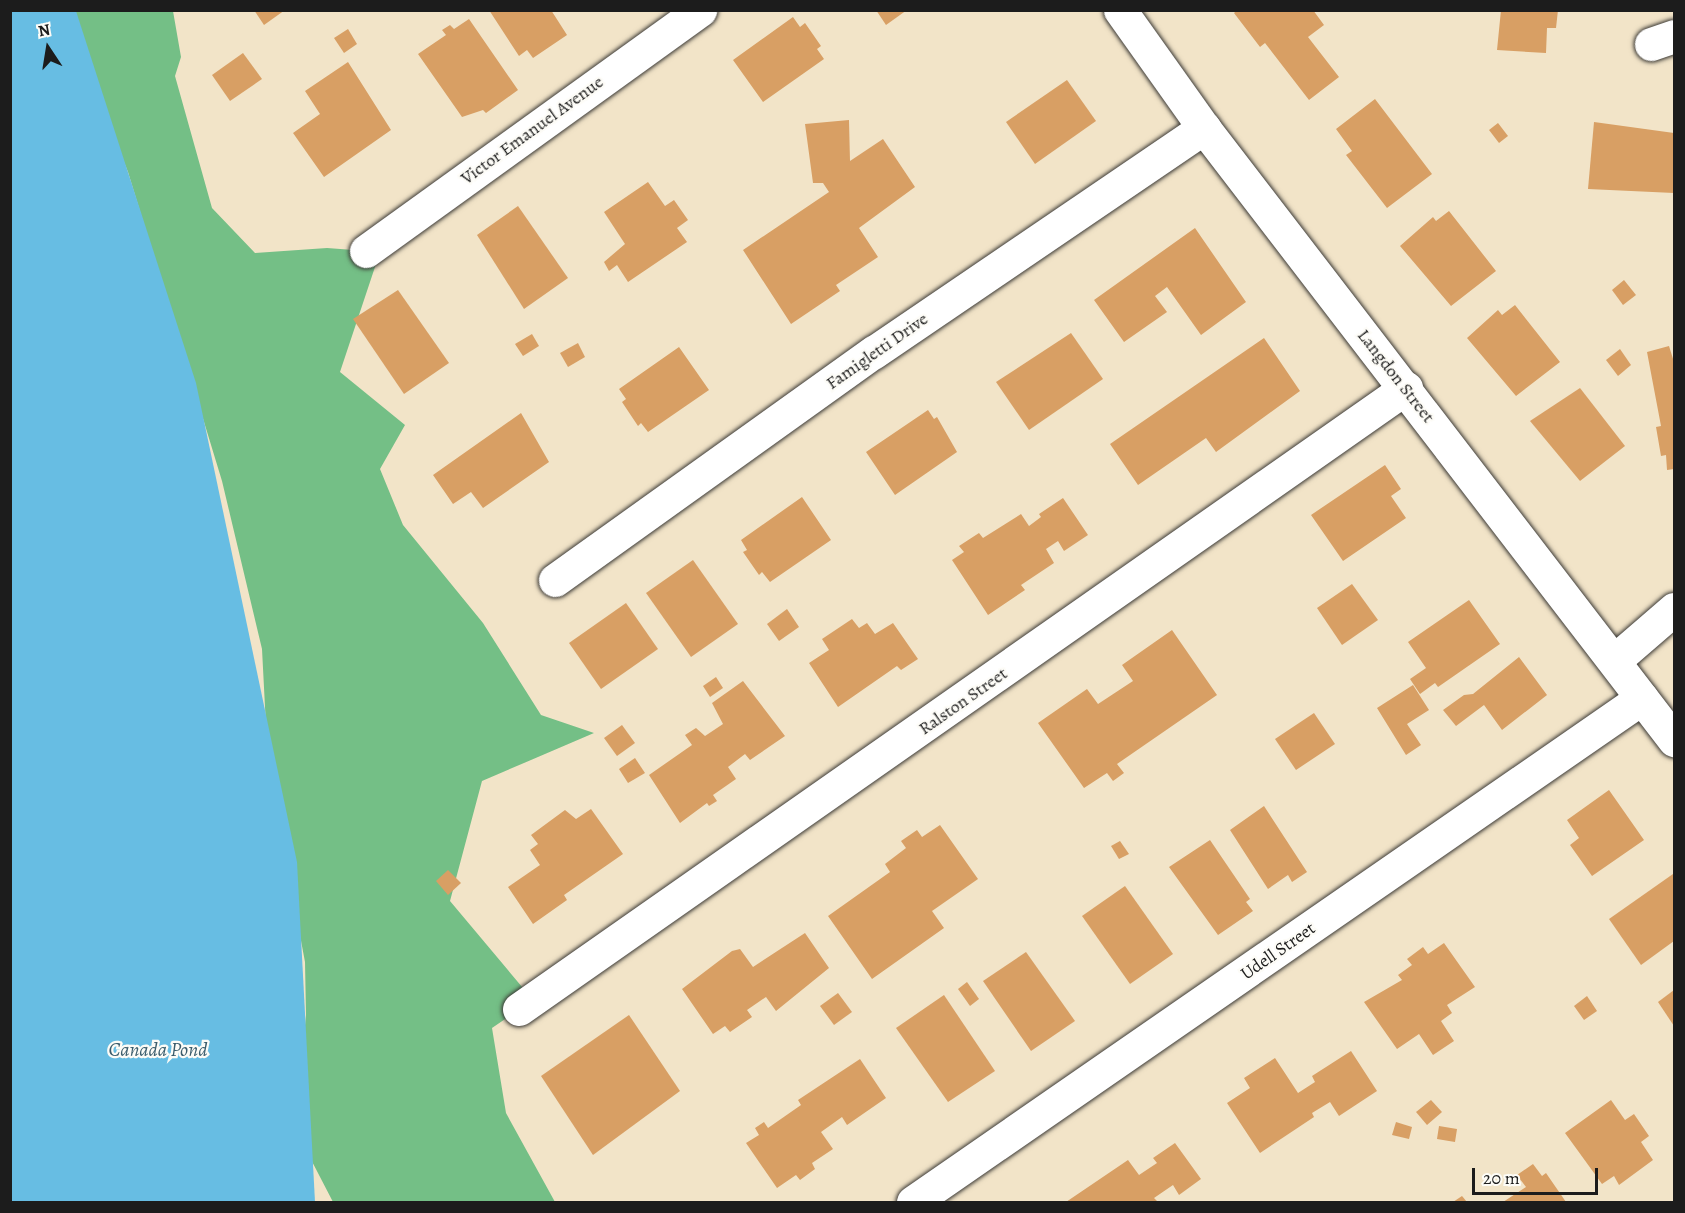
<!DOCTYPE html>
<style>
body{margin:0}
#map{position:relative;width:1685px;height:1213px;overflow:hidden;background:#f2e4c8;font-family:Alegreya,serif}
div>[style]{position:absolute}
.forest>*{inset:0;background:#74bf86}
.water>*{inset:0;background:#67bde3}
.building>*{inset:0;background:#d89f64}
.roads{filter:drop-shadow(0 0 2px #3c3a36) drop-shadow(0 0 2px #3c3a36)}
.minor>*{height:33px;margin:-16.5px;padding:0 16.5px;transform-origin:16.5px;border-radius:16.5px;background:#fff}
span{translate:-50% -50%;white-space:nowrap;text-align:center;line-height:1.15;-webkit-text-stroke:4.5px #fdfcf7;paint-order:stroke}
.street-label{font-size:18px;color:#1c1c1c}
.water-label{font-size:20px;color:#3a5c6c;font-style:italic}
.frame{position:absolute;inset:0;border:12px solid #1c1c1c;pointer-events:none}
.north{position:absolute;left:18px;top:18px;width:60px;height:60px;-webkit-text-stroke:4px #fdfcf7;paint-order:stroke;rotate:348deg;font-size:16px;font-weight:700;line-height:24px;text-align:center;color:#1c1c1c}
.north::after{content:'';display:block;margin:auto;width:21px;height:27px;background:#1c1c1c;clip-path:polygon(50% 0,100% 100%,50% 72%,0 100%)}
.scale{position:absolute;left:1472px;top:1168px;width:126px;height:27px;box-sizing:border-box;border:3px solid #1c1c1c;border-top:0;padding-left:8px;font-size:18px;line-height:21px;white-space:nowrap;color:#1c1c1c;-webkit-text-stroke:4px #fdfcf7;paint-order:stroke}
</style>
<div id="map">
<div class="forest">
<i style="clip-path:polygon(63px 11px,173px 11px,181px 57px,175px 76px,212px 208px,255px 253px,327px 248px,380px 252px,340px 372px,405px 425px,380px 469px,403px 525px,483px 623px,541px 715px,594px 733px,482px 781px,450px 901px,533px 1000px,492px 1028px,506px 1113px,555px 1202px,333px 1202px,305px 1148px,297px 1108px,306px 1015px,305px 962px,268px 765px,262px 649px,222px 481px,128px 172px)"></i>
</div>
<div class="water">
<i style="clip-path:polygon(10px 11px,76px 11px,196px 383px,297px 862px,315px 1202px,11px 1202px)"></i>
</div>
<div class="building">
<i style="clip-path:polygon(254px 10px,285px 10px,264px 25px)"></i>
<i style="clip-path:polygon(489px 10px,551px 10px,567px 35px,533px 58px,527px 50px,519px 56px)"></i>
<i style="clip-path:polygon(876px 10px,907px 10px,886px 25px)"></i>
<i style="clip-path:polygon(1237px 10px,1313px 10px,1324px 25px,1308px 37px,1339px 77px,1309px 100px,1265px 43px,1260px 47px,1234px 13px)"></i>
<i style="clip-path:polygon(1501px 10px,1558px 10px,1556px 28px,1547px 28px,1546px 53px,1497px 50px)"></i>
<i style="clip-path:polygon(793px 17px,800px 27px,805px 23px,821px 46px,817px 49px,824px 59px,763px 102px,733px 60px)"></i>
<i style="clip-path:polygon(469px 19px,518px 90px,486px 113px,483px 110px,462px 117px,418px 54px,446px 35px,442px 30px,450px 25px,454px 29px)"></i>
<i style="clip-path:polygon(348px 29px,357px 44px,344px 53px,334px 38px)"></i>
<i style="clip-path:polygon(243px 53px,262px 79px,230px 101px,212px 75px)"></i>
<i style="clip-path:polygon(348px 62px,391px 130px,324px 177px,293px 133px,320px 114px,305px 91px)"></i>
<i style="clip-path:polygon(1067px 80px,1096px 121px,1035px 164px,1006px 122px)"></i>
<i style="clip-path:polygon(1375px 99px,1432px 174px,1387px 208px,1346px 155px,1352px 151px,1336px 129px)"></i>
<i style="clip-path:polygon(849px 120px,850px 161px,883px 139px,915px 187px,859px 228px,878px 257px,836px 285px,840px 291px,791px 324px,743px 250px,829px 192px,823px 183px,813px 183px,805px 124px)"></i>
<i style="clip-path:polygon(1594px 122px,1674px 133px,1674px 193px,1588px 189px)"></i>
<i style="clip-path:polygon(1498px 123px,1508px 136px,1499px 143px,1489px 130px)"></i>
<i style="clip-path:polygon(648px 182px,665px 206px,674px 200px,688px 220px,677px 228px,687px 242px,628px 282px,617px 265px,609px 271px,604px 262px,625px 244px,604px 212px)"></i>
<i style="clip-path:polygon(518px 206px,568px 278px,524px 309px,477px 235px)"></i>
<i style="clip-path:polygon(1449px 211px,1496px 271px,1451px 306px,1400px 246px,1433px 217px,1436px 221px)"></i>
<i style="clip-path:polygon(1195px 228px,1246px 302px,1201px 335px,1167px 287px,1155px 296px,1167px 312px,1124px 342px,1094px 300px)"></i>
<i style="clip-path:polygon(1624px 280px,1636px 295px,1623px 305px,1612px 290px)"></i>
<i style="clip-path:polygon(398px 290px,449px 363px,404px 394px,353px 319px)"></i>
<i style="clip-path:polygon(1515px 305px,1560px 362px,1516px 396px,1467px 338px,1498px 310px,1502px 315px)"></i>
<i style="clip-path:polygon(1071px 333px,1103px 379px,1029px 430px,996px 382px)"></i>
<i style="clip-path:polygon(532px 334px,539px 346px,523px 356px,515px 344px)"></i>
<i style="clip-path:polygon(1264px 338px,1300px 391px,1216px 452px,1206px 438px,1138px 485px,1110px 444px)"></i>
<i style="clip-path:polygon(578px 343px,585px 357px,568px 367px,560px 353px)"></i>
<i style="clip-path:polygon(1669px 346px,1674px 362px,1674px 469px,1667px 470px,1666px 455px,1661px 456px,1656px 427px,1661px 426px,1647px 352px)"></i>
<i style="clip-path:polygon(679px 347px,709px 390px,648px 432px,641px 423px,638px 426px,622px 402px,626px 399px,619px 389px)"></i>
<i style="clip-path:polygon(1620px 349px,1631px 365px,1618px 376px,1606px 360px)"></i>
<i style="clip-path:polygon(1580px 388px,1625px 446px,1580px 481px,1530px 421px)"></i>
<i style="clip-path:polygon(928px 410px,934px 419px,937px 417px,957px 452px,895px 495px,866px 452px)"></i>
<i style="clip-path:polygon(521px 413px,549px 462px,483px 508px,471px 492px,453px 504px,433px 475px)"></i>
<i style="clip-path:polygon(1385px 465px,1401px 489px,1391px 496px,1406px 518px,1343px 561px,1311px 515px)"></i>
<i style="clip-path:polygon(802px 497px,831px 540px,770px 582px,762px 572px,759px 575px,743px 552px,747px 550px,741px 540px)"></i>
<i style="clip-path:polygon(1063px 498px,1088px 535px,1064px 551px,1058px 541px,1046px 549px,1054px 563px,1021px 585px,1025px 590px,988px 615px,952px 560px,964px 552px,959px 546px,979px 533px,983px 538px,1021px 514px,1029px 526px,1041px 517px,1039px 514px)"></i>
<i style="clip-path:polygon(693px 560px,738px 624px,691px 657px,646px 593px)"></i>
<i style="clip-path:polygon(1352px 584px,1378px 620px,1342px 645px,1317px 608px)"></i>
<i style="clip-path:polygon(1469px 600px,1500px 644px,1438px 687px,1435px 683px,1420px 694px,1410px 679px,1426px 668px,1408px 642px)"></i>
<i style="clip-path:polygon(626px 603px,658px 649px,601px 689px,569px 643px)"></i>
<i style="clip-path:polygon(787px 609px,799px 627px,779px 641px,767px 624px)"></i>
<i style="clip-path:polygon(852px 619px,859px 628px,867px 623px,875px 634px,893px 623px,918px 659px,901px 670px,897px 666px,838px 707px,809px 663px,829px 650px,822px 639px)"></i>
<i style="clip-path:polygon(1172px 630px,1217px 695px,1117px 764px,1124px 773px,1113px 781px,1107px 773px,1084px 788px,1038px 723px,1087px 689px,1098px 704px,1133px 681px,1122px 665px)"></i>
<i style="clip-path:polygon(1519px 657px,1547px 695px,1502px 730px,1484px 705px,1456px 726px,1443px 710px,1464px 695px,1473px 694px)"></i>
<i style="clip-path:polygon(716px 677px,723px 688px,710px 697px,703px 686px)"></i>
<i style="clip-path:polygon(743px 681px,785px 736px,750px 760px,745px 754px,728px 767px,736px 779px,713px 795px,717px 801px,709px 806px,707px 803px,680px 823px,649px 775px,692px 745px,685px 735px,696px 728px,705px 736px,723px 724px,712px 703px)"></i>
<i style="clip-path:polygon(1413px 685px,1429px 710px,1407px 724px,1421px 745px,1406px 755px,1377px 708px)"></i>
<i style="clip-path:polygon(1314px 713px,1335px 744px,1296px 770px,1275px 739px)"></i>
<i style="clip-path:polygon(622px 725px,635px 743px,617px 756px,604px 738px)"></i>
<i style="clip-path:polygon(635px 758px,645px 773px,628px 783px,619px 769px)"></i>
<i style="clip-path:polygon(1609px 790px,1644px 840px,1592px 876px,1570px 845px,1579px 838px,1567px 820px)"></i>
<i style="clip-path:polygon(1264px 806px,1307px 872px,1292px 882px,1288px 875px,1268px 889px,1230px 830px)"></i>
<i style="clip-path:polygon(591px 809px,623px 854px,564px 895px,567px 900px,533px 924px,508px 887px,540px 865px,530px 850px,538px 844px,531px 835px,565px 810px,576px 819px)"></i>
<i style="clip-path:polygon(940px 825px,978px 879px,932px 911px,944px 928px,872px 979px,828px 916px,890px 872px,885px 864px,906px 848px,901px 841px,917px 830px,922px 837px)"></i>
<i style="clip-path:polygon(1210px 840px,1250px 899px,1246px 902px,1253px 911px,1218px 935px,1169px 867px)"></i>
<i style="clip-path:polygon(1120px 841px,1129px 854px,1119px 859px,1111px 846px)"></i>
<i style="clip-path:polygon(448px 870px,461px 883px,448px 895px,436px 881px)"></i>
<i style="clip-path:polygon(1673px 874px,1674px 941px,1641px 965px,1609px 919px)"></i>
<i style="clip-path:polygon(1125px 886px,1173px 954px,1130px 984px,1082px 916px)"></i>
<i style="clip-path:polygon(805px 933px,829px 968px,776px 1011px,766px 997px,747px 1010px,752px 1017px,730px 1032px,725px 1026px,713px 1034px,682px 989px,732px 951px,740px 949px,753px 967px)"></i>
<i style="clip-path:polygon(1444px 943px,1475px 987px,1447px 1005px,1452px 1013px,1441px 1021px,1454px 1041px,1433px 1055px,1419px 1034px,1397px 1049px,1364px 1002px,1402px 980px,1398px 975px,1412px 965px,1407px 959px,1423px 947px,1428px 954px)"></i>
<i style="clip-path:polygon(1026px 952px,1075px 1021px,1031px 1051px,983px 981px)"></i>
<i style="clip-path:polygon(967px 982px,979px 999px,970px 1006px,958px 989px)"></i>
<i style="clip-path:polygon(1674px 990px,1674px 1026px,1658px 1002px)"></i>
<i style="clip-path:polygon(838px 993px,852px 1012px,834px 1025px,820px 1006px)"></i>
<i style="clip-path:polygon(944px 995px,995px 1071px,948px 1102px,896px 1028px)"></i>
<i style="clip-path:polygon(1587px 996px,1597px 1011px,1584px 1020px,1574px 1006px)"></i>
<i style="clip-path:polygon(629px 1015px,680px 1091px,593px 1155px,541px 1076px)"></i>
<i style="clip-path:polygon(1351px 1051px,1377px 1091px,1339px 1116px,1330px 1102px,1312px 1113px,1314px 1117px,1260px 1153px,1227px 1103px,1250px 1088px,1244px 1078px,1275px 1058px,1298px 1093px,1315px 1082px,1312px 1076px)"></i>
<i style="clip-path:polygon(860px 1059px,886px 1098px,847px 1125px,842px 1117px,821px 1132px,833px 1149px,812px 1163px,815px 1169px,800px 1180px,796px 1175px,777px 1188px,746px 1143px,759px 1135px,755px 1128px,764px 1122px,768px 1128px,801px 1105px,798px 1100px)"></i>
<i style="clip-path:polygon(1431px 1100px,1442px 1112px,1427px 1125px,1416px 1112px)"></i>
<i style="clip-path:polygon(1611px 1100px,1625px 1120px,1634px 1114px,1649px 1136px,1641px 1142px,1653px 1160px,1619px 1185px,1614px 1176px,1602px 1184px,1565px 1133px)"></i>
<i style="clip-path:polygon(1396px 1122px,1412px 1127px,1409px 1139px,1392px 1135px)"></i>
<i style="clip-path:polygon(1439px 1126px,1457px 1129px,1455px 1142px,1437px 1139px)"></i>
<i style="clip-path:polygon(1175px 1143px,1201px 1179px,1179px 1195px,1173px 1185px,1154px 1198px,1158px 1202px,1066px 1202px,1128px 1160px,1139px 1175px,1157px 1163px,1153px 1158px)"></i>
<i style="clip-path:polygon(1533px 1164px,1542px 1176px,1546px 1173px,1566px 1202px,1503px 1202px,1526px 1187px,1517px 1175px)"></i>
<i style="clip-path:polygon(1462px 1196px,1467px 1202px,1453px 1202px)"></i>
</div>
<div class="roads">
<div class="minor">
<i style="left:1120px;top:10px;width:145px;rotate:54.6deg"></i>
<i style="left:1204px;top:128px;width:772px;rotate:52.48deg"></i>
<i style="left:1651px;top:44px;width:24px;rotate:-19deg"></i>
<i style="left:366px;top:251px;width:412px;rotate:-35.8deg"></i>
<i style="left:555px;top:580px;width:392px;rotate:-35.6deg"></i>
<i style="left:874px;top:352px;width:399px;rotate:-34.2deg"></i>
<i style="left:1615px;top:660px;width:78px;rotate:-40.8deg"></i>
<i style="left:519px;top:1009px;width:1083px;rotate:-35deg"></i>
<i style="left:913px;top:1202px;width:886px;rotate:-34.66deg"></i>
</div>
</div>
<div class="street-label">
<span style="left:532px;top:130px;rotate:-36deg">Victor Emanuel Avenue</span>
<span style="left:877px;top:351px;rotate:-35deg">Famigletti Drive</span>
<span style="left:1396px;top:376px;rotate:52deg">Langdon Street</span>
<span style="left:963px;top:701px;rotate:-35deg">Ralston Street</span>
<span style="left:1278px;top:951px;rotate:-35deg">Udell Street</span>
</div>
<div class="water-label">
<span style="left:158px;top:1049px">Canada Pond</span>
</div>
<div class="frame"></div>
<div class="north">N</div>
<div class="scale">20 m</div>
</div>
